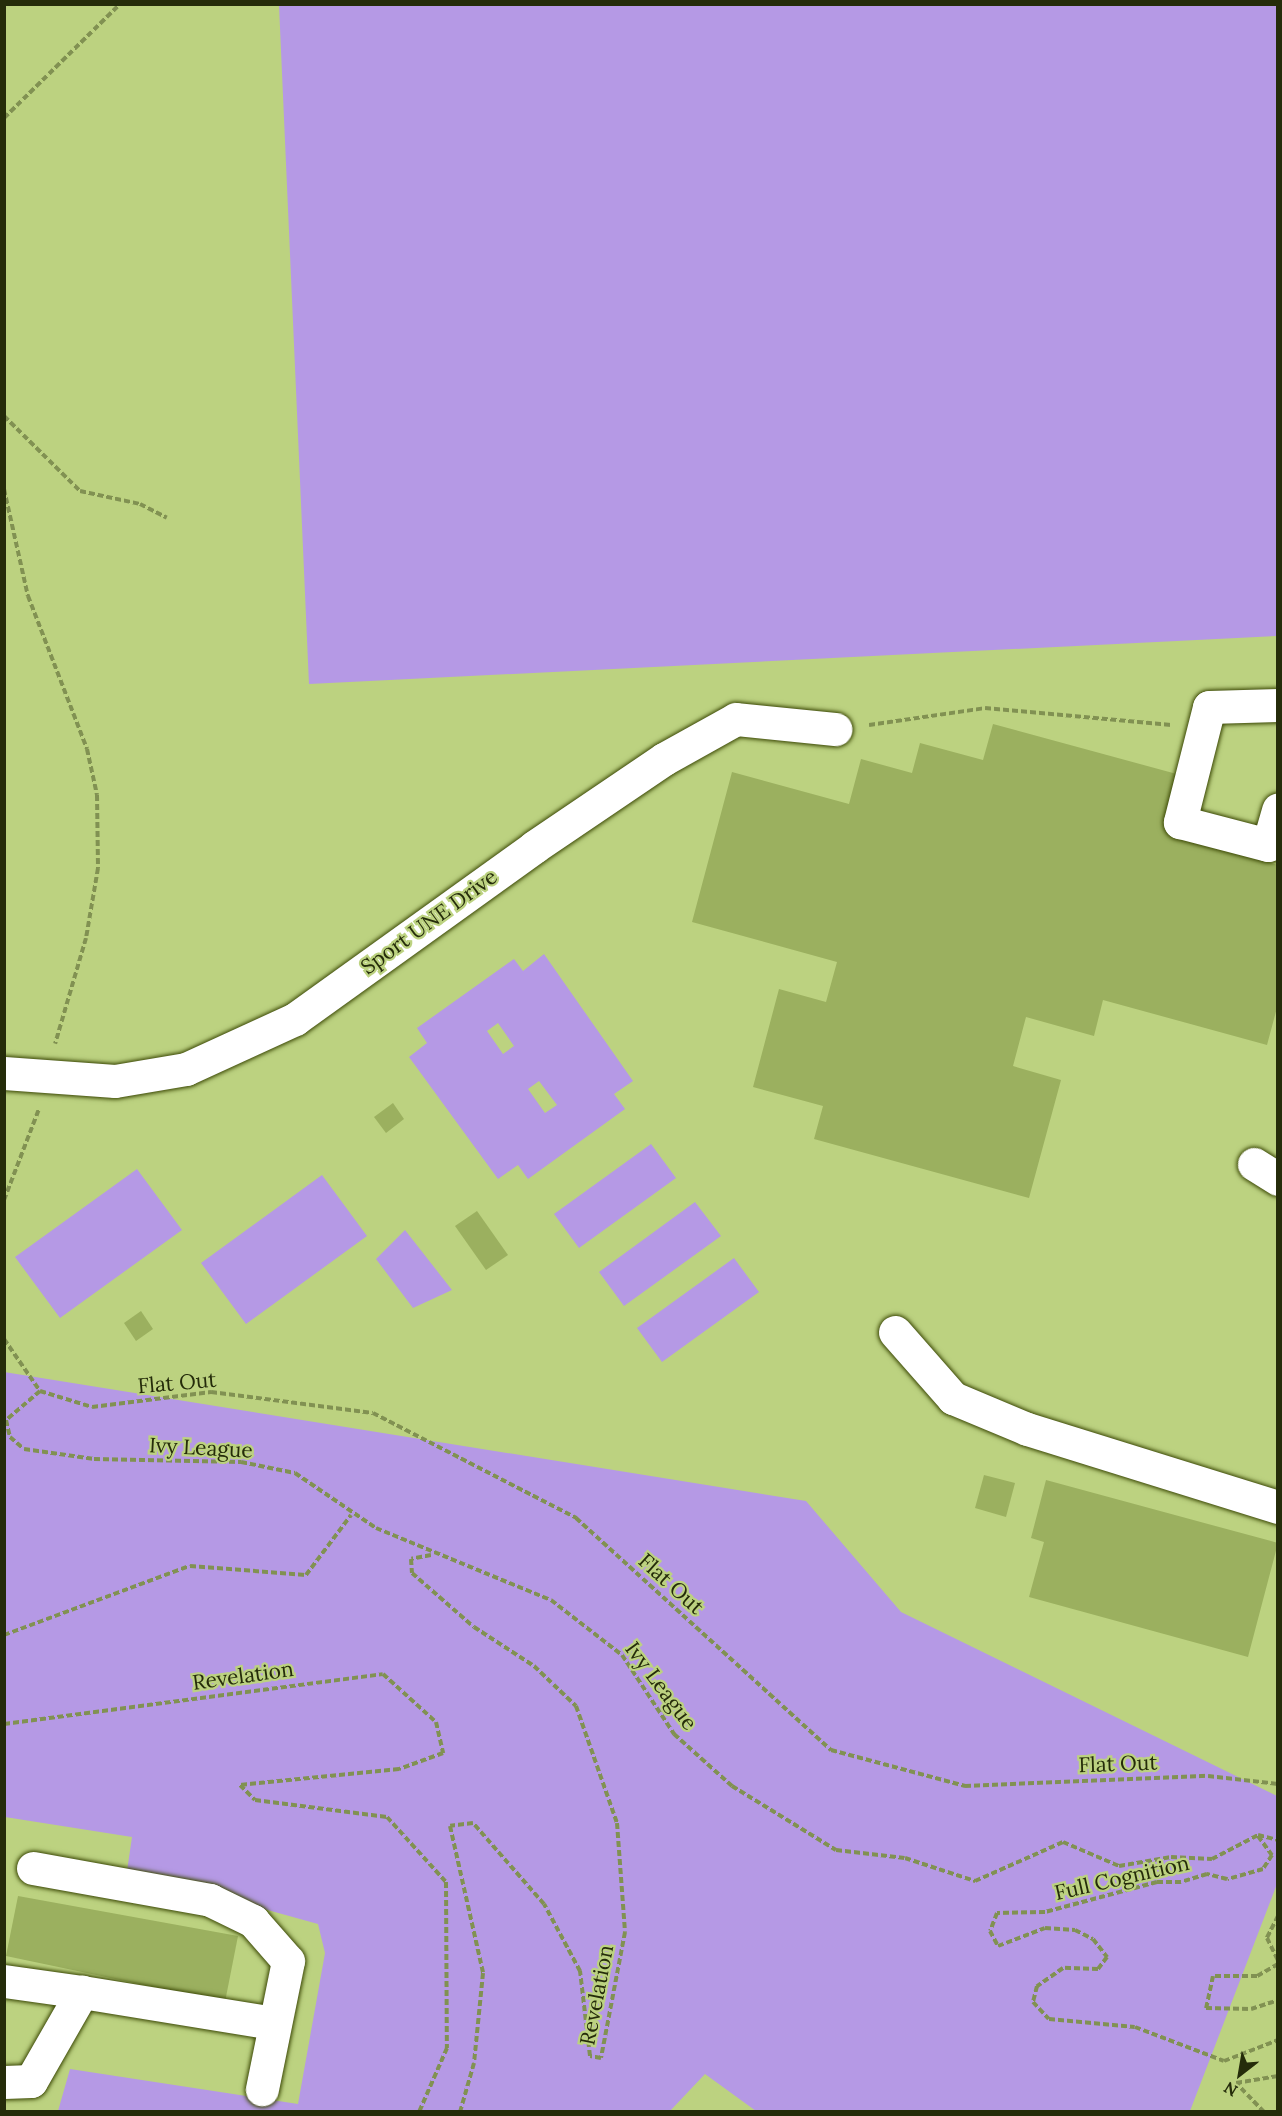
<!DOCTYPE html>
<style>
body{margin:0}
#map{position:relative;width:1282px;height:2116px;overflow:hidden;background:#bcd280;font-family:Lora,serif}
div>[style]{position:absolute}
.green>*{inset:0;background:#b599e5}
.building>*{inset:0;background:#9bb05f}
.path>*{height:4px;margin-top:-2px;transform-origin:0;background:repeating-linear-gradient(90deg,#819152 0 6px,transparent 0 9px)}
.roads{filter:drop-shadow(0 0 2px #3c4906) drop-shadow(0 0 2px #3c4906)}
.minor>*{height:33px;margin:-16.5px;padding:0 16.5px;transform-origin:16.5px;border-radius:16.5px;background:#fff}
span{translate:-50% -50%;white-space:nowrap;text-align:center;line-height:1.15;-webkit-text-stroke:4.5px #bcd280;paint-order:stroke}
.street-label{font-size:21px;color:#252c0a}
.frame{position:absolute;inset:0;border:6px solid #252c0a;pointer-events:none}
.north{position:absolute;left:1210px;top:2044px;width:60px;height:60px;-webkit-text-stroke:4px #bcd280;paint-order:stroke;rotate:211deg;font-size:16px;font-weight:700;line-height:24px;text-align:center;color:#252c0a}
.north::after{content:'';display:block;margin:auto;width:21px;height:27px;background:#252c0a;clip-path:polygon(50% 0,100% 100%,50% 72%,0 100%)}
</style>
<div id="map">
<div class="green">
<i style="clip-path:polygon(279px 5px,1277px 5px,1277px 636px,309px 684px)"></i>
<i style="clip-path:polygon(evenodd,544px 954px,633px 1081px,614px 1094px,625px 1109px,528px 1179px,518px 1165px,498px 1179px,409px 1057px,427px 1043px,417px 1028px,514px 959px,523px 971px,544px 954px,498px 1023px,514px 1046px,503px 1054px,487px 1031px,498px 1023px,544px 954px,539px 1081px,557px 1105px,545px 1113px,528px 1089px,539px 1081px)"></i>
<i style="clip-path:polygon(651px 1144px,676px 1178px,579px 1248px,554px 1214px)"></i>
<i style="clip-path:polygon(137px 1169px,182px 1230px,60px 1318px,15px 1257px)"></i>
<i style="clip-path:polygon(322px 1175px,367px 1236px,246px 1324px,201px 1263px)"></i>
<i style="clip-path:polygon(695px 1202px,721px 1236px,624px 1306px,599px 1272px)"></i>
<i style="clip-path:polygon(405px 1230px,452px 1290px,413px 1308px,376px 1259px)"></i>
<i style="clip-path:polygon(734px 1258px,759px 1292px,662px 1362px,637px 1328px)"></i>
<i style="clip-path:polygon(4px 1372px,806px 1501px,901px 1612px,1277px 1796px,1277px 1884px,1190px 2111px,756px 2111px,705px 2074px,670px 2111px,58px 2111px,70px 2069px,298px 2104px,325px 1953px,318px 1924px,127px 1871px,132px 1837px,5px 1817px)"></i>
</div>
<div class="building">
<i style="clip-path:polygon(993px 724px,1184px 776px,1168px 835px,1278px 865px,1278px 1004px,1267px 1045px,1103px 1000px,1094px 1036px,1026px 1017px,1013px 1066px,1061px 1080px,1029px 1198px,814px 1139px,823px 1106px,753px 1087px,779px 989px,826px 1002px,837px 962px,692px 922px,732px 772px,849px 804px,861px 759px,912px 773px,920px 743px,983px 760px)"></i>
<i style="clip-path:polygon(393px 1103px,404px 1119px,386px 1133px,374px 1117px)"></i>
<i style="clip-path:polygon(477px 1211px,508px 1255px,486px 1270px,455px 1226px)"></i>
<i style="clip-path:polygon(141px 1311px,153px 1329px,136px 1341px,124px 1323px)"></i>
<i style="clip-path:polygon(984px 1475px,1015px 1483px,1006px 1517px,975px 1508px)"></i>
<i style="clip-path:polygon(1046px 1480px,1278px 1543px,1248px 1657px,1029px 1597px,1044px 1542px,1031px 1538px)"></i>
<i style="clip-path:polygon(18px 1896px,238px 1936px,225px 2002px,6px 1956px)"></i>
</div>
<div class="path">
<i style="left:4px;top:118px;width:163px;rotate:-44.5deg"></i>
<i style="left:4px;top:416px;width:107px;rotate:44.6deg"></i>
<i style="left:80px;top:491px;width:61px;rotate:12.2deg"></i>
<i style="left:140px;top:504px;width:30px;rotate:27deg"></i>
<i style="left:4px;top:489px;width:110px;rotate:77.4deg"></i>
<i style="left:28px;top:596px;width:164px;rotate:68.9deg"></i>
<i style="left:87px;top:749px;width:47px;rotate:77.7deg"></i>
<i style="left:97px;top:795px;width:73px;rotate:89.2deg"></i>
<i style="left:98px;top:868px;width:71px;rotate:99.7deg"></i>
<i style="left:86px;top:938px;width:110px;rotate:106.3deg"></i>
<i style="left:869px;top:725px;width:117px;rotate:-8.3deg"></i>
<i style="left:985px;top:708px;width:187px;rotate:5.2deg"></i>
<i style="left:4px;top:1200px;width:97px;rotate:-69deg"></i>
<i style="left:4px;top:1339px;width:63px;rotate:55.3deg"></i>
<i style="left:40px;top:1391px;width:45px;rotate:139.5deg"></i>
<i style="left:6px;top:1420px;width:17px;rotate:77deg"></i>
<i style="left:10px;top:1437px;width:18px;rotate:41deg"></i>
<i style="left:24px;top:1449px;width:71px;rotate:8.1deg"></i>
<i style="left:94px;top:1459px;width:147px;rotate:1.2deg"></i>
<i style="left:241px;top:1462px;width:55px;rotate:11.5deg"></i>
<i style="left:295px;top:1473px;width:98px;rotate:34.2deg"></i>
<i style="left:376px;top:1528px;width:189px;rotate:22.4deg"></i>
<i style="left:551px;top:1600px;width:90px;rotate:37.8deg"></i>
<i style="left:622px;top:1655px;width:95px;rotate:56.6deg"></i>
<i style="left:674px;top:1734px;width:78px;rotate:41.9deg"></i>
<i style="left:732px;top:1786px;width:122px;rotate:31.6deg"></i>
<i style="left:836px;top:1850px;width:69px;rotate:6.6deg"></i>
<i style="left:905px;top:1858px;width:74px;rotate:18.2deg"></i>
<i style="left:975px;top:1881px;width:96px;rotate:-23.9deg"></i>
<i style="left:1063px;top:1842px;width:61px;rotate:23.2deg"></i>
<i style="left:1119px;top:1866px;width:53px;rotate:-9.8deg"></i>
<i style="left:1171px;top:1857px;width:41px;rotate:2.8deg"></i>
<i style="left:1212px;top:1859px;width:52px;rotate:-27.6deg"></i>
<i style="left:1258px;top:1835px;width:21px;rotate:14deg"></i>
<i style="left:40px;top:1391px;width:54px;rotate:17.1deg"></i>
<i style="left:92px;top:1407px;width:120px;rotate:-7.2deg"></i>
<i style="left:211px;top:1392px;width:163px;rotate:7.4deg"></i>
<i style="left:373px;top:1413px;width:229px;rotate:27.3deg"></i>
<i style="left:576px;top:1518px;width:345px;rotate:42.3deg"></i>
<i style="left:831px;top:1750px;width:139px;rotate:15deg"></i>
<i style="left:965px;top:1786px;width:243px;rotate:-2.4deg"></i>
<i style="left:1208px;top:1776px;width:70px;rotate:6.5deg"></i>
<i style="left:431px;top:1555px;width:20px;rotate:169deg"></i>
<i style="left:411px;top:1559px;width:14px;rotate:86deg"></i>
<i style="left:412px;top:1573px;width:82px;rotate:41.1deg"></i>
<i style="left:474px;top:1627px;width:72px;rotate:33deg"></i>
<i style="left:534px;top:1666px;width:58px;rotate:43.6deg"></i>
<i style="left:576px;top:1706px;width:124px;rotate:70.7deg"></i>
<i style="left:617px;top:1823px;width:109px;rotate:85.8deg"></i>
<i style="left:625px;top:1932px;width:128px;rotate:100.8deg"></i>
<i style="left:601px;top:2058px;width:11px;rotate:-170deg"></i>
<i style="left:590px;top:2056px;width:86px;rotate:-96.7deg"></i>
<i style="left:580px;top:1971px;width:76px;rotate:-118.2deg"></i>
<i style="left:544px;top:1904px;width:108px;rotate:-131.2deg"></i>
<i style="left:473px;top:1823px;width:23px;rotate:173deg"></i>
<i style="left:450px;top:1826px;width:151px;rotate:77.3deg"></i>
<i style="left:483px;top:1973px;width:90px;rotate:95.7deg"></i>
<i style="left:474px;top:2063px;width:51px;rotate:105.9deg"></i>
<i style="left:4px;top:1635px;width:198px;rotate:-20.4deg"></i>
<i style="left:190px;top:1566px;width:116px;rotate:4.4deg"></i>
<i style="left:306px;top:1575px;width:75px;rotate:-53.1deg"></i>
<i style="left:4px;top:1724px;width:382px;rotate:-7.5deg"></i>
<i style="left:383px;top:1674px;width:72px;rotate:42.2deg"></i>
<i style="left:436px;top:1722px;width:32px;rotate:77deg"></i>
<i style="left:443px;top:1753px;width:47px;rotate:160deg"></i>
<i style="left:399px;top:1769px;width:160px;rotate:174.3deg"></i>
<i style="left:240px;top:1785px;width:21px;rotate:45deg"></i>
<i style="left:255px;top:1800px;width:133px;rotate:7.3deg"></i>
<i style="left:387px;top:1817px;width:88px;rotate:47.8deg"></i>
<i style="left:446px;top:1882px;width:166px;rotate:89.7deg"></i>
<i style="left:447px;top:2048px;width:70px;rotate:113.6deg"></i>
<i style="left:1258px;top:1836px;width:24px;rotate:54deg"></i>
<i style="left:1272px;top:1855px;width:17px;rotate:123deg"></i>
<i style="left:1263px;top:1869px;width:37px;rotate:164deg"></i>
<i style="left:1227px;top:1879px;width:21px;rotate:-166deg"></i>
<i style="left:1207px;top:1874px;width:27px;rotate:163deg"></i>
<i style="left:1181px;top:1882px;width:24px;rotate:180deg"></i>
<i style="left:1157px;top:1882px;width:116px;rotate:165deg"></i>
<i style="left:1045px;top:1912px;width:48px;rotate:178.8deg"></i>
<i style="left:997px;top:1913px;width:19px;rotate:111deg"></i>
<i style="left:990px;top:1931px;width:17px;rotate:62deg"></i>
<i style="left:998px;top:1946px;width:50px;rotate:-21deg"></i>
<i style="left:1045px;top:1928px;width:30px;rotate:4deg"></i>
<i style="left:1075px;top:1930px;width:20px;rotate:27deg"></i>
<i style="left:1093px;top:1939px;width:23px;rotate:52deg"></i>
<i style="left:1107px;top:1957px;width:15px;rotate:127deg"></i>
<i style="left:1098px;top:1969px;width:35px;rotate:-178deg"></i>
<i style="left:1063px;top:1968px;width:32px;rotate:145deg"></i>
<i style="left:1037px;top:1986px;width:16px;rotate:104deg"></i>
<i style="left:1033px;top:2002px;width:23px;rotate:47deg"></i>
<i style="left:1049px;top:2019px;width:86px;rotate:5.3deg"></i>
<i style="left:1135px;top:2027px;width:95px;rotate:20.9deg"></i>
<i style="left:1224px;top:2061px;width:58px;rotate:-21.3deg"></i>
<i style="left:1278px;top:1916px;width:25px;rotate:117deg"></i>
<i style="left:1267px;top:1938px;width:25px;rotate:64deg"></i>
<i style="left:1278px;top:1964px;width:24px;rotate:150deg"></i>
<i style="left:1257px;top:1976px;width:44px;rotate:180deg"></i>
<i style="left:1213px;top:1976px;width:33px;rotate:102deg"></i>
<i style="left:1206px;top:2008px;width:45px;rotate:1.3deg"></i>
<i style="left:1251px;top:2009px;width:28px;rotate:-18deg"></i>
<i style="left:1264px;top:2112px;width:40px;rotate:-134deg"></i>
<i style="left:1236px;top:2083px;width:43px;rotate:-9.5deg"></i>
</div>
<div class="roads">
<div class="minor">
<i style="left:1278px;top:705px;width:69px;rotate:178.3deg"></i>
<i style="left:1209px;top:707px;width:119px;rotate:104.2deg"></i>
<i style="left:1180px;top:822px;width:91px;rotate:14.6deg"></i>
<i style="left:1268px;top:845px;width:37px;rotate:-74deg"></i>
<i style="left:4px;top:1073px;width:111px;rotate:4.1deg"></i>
<i style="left:115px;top:1081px;width:72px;rotate:-9.6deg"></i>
<i style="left:186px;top:1069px;width:120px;rotate:-24.6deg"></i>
<i style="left:295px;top:1019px;width:294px;rotate:-35.7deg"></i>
<i style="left:534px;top:847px;width:157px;rotate:-34.1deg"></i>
<i style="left:664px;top:759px;width:82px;rotate:-29.1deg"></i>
<i style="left:736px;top:719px;width:100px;rotate:5.8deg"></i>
<i style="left:1254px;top:1164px;width:28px;rotate:32deg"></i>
<i style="left:895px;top:1332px;width:88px;rotate:48.7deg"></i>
<i style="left:953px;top:1398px;width:80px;rotate:22.7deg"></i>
<i style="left:1027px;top:1429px;width:263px;rotate:17.3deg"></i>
<i style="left:33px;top:1868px;width:180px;rotate:10.2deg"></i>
<i style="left:210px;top:1900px;width:48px;rotate:26deg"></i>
<i style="left:253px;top:1921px;width:53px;rotate:48.8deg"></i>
<i style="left:288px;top:1961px;width:131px;rotate:101.5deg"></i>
<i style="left:4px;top:1981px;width:79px;rotate:8deg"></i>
<i style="left:4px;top:2082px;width:27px;rotate:-2deg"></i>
<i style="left:31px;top:2081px;width:103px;rotate:-60.2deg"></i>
<i style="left:82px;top:1992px;width:193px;rotate:9.2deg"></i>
</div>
</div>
<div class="street-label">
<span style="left:429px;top:922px;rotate:-36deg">Sport UNE Drive</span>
<span style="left:177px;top:1383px;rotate:-5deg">Flat Out</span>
<span style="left:201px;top:1448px;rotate:3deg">Ivy League</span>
<span style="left:671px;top:1584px;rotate:42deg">Flat Out</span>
<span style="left:243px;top:1676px;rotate:-8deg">Revelation</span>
<span style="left:661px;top:1686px;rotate:53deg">Ivy League</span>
<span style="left:1118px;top:1764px;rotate:-2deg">Flat Out</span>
<span style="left:1122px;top:1878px;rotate:-13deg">Full Cognition</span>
<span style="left:597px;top:1995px;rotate:-79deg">Revelation</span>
</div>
<div class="frame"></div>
<div class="north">N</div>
</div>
